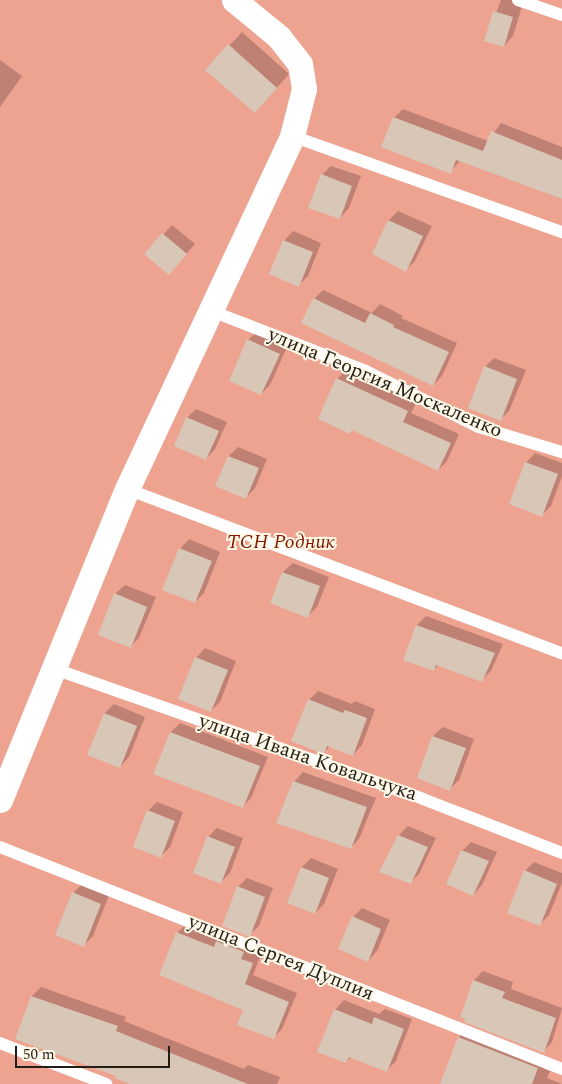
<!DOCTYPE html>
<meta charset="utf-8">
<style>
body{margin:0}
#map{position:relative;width:562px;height:1084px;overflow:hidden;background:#f3ebd5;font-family:Spectral,serif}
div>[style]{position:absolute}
.green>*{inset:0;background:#eea290}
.shadow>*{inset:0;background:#0003}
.building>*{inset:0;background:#d8c6b6}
.lane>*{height:12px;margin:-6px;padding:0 6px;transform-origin:6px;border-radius:6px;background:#fff}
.street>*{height:25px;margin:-12.5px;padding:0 12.5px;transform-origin:12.5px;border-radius:12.5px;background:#fff}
span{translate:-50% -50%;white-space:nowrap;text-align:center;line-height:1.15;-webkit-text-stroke:4px #fff8e7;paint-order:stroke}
.street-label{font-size:20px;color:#211e17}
.park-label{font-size:20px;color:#831900;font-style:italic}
.scale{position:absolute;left:15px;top:1046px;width:155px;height:22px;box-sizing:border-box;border:2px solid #211e17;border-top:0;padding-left:6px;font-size:15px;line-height:18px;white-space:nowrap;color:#211e17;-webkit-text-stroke:4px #fff8e7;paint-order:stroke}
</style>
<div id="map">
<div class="green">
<i style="clip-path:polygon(0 0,562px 0,562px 1084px,0 1084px)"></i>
</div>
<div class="shadow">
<i style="clip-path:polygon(501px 0,524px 0,513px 36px,504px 46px,486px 40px)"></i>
<i style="clip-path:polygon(242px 32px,289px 74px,268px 98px,207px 70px)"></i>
<i style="clip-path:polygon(0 60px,22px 76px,0 107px)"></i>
<i style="clip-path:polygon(403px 109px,488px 141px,501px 123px,562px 147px,562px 199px,460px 161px,450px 172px,394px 118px)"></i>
<i style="clip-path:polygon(331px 166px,361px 176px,349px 208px,340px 218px,322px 175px)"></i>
<i style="clip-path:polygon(398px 211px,432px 226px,415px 261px,406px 270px,374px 254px,389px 220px)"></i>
<i style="clip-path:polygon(172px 225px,195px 244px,169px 274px,146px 254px)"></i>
<i style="clip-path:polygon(293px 231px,321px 243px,308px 276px,299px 285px,284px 241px)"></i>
<i style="clip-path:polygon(323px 290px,372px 313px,380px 304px,403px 316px,401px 318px,457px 343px,442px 376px,433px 385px,314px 299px)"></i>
<i style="clip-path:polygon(258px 331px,288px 345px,270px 385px,261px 394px,248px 340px)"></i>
<i style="clip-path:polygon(494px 358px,526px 370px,509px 411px,500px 420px,485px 367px)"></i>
<i style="clip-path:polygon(346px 370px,417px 402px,411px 413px,459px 434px,447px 461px,438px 470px,353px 429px,350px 432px,337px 379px)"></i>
<i style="clip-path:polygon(196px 409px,227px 422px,215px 449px,206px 459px,187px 418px)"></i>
<i style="clip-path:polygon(238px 447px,267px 459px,255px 488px,246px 498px,229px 456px)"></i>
<i style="clip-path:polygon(535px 453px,562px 463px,562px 476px,551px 506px,542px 515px,526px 463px)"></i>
<i style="clip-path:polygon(189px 539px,220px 552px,204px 593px,195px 602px,180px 549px)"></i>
<i style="clip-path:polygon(293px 563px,329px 577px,317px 607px,308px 616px,272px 602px,283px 572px)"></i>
<i style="clip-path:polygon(125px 585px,156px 597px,139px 638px,130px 647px,115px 594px)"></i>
<i style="clip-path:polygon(426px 616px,503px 644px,491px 671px,482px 680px,439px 664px,434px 670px,405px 659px,417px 625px)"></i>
<i style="clip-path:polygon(205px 648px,236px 661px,220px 702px,211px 711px,196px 658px)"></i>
<i style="clip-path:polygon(318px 691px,352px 704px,355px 701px,375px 709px,362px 745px,353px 755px,330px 746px,323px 753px,309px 700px)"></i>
<i style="clip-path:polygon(114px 704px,145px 717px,129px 757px,120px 767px,105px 713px)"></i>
<i style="clip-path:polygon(180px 723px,268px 757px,251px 798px,242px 807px,155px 773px,171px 732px)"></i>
<i style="clip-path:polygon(443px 727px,474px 739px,459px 780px,450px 789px,418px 777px,433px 736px)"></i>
<i style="clip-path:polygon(303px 772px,376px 798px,359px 839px,350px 848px,294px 782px)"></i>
<i style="clip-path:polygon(157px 802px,183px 812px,170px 847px,161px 856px,148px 811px)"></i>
<i style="clip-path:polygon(408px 826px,436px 838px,419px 874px,410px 883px,399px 835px)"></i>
<i style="clip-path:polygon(217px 828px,243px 838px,230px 873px,221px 882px,208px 837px)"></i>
<i style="clip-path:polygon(471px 842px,497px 852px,482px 885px,473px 895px,462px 851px)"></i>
<i style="clip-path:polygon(311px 858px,338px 869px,324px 904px,315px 913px,302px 867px)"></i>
<i style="clip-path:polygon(534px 862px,562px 873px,562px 883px,549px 915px,540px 924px,525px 871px)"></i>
<i style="clip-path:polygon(247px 878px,273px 888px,259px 926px,249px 935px,238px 887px)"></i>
<i style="clip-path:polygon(82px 884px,109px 895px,93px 936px,84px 945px,73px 893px)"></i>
<i style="clip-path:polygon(362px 908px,390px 920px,377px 951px,368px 961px,353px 917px)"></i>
<i style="clip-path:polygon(186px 924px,261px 954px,253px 975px,297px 993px,282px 1029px,273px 1038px,177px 933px)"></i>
<i style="clip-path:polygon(483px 971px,513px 982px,511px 989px,562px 1008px,552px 1042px,543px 1052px,474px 980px)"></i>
<i style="clip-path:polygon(41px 987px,126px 1017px,124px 1021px,244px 1069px,248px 1065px,280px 1077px,277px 1084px,133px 1084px,118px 1075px,16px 1038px,32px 996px)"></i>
<i style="clip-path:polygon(344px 1000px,379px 1014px,385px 1009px,412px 1019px,396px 1061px,387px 1070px,352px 1056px,346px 1062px,335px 1010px)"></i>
<i style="clip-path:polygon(468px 1028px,546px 1059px,543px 1068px,550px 1071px,547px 1078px,562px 1084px,441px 1084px,459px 1037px)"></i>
</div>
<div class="building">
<i style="clip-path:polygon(493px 11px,513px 17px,504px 47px,484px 41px)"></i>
<i style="clip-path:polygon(228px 44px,277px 88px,255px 113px,205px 70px)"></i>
<i style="clip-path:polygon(393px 117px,483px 151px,491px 131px,562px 160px,562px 199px,456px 160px,451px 174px,381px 147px)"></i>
<i style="clip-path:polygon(321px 174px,352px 186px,340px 219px,308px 208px)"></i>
<i style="clip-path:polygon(388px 220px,423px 236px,406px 272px,372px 254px)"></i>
<i style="clip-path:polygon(162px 233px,187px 254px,169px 275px,144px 254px)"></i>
<i style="clip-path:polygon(283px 240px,313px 252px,299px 287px,269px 274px)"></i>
<i style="clip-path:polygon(313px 298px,365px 323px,370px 313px,394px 325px,393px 327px,449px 352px,433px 386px,301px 323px)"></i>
<i style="clip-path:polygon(247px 339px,280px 354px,261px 395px,229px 381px)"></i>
<i style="clip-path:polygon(484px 366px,517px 379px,501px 421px,468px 408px)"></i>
<i style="clip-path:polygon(336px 378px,408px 411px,403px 422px,451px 443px,438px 471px,352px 430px,350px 434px,318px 419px)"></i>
<i style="clip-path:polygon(186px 417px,219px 431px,206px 460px,174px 446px)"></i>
<i style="clip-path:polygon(228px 456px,259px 468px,246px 499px,215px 486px)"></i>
<i style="clip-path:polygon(525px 462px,558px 474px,542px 517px,509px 504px)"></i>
<i style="clip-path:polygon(179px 548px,212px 561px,195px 603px,162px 590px)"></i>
<i style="clip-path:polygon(282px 572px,320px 586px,308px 618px,270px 603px)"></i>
<i style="clip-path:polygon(114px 593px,147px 607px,131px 648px,98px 635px)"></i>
<i style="clip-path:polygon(416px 625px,495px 653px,482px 682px,436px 665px,434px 671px,403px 660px)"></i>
<i style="clip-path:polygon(195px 657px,228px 670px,211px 712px,178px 699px)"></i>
<i style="clip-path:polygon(308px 699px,343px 713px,345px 710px,367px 718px,353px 756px,327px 746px,324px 754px,291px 741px)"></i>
<i style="clip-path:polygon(104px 713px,137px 726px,120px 768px,87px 755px)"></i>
<i style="clip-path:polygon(170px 732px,260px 766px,243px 808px,153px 774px)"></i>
<i style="clip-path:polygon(432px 736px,466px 748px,450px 791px,417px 778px)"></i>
<i style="clip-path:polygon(293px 781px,367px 807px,351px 849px,276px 823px)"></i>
<i style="clip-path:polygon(147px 810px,175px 821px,161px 858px,133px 847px)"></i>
<i style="clip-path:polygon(398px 835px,428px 847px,411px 884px,379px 872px)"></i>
<i style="clip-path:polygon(207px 836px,235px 847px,221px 884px,193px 873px)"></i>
<i style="clip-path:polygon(461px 850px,489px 861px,473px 896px,446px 884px)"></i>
<i style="clip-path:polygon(301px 867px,329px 878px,315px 914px,287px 903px)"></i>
<i style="clip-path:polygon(524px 870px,557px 884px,540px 926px,507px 913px)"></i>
<i style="clip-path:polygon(237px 886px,265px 897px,250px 937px,222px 926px)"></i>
<i style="clip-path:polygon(72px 892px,101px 904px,84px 947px,55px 935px)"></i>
<i style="clip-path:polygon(352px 916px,381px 929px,368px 962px,338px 949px)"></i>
<i style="clip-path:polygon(176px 932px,214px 947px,216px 941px,244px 952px,241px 959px,253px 963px,245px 984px,289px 1002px,274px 1039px,237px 1025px,243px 1010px,159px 975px)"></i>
<i style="clip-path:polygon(473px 980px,505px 992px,502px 998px,556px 1018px,544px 1053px,464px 1022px,465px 1019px,460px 1017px)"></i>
<i style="clip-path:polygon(31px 996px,118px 1026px,116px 1031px,248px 1084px,130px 1084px,115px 1078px,116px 1076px,15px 1039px)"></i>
<i style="clip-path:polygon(334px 1009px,372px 1024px,374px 1017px,404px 1029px,387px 1072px,349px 1057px,346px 1063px,317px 1052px)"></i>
<i style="clip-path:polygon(458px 1037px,538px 1068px,532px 1084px,440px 1084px)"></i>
</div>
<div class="lane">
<i style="left:518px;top:0;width:46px;rotate:18.8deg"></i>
<i style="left:292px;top:136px;width:287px;rotate:19.6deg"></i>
<i style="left:209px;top:310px;width:168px;rotate:21.2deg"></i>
<i style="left:366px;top:371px;width:126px;rotate:26.4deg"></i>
<i style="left:479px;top:427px;width:87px;rotate:16.8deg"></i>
<i style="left:127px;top:489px;width:465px;rotate:20.7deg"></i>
<i style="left:52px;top:668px;width:393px;rotate:19.4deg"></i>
<i style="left:423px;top:799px;width:149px;rotate:21.2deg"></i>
<i style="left:0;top:847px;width:604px;rotate:21.55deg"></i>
<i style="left:0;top:1043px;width:114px;rotate:21.1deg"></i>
</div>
<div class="street">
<i style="left:0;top:800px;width:336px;rotate:-67.8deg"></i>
<i style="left:127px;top:489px;width:390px;rotate:-64.9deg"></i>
<i style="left:292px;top:136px;width:49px;rotate:-75.7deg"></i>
<i style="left:304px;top:89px;width:25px;rotate:-99deg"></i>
<i style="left:300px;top:64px;width:34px;rotate:-128deg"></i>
<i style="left:279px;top:37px;width:58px;rotate:-140.6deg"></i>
</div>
<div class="street-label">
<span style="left:385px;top:383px;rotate:23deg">улица Георгия Москаленко</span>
<span style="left:308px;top:758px;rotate:19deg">улица Ивана Ковальчука</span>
<span style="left:281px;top:958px;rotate:22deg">улица Сергея Дуплия</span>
</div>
<div class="park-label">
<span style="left:281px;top:542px">ТСН Родник</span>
</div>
<div class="scale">50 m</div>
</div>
